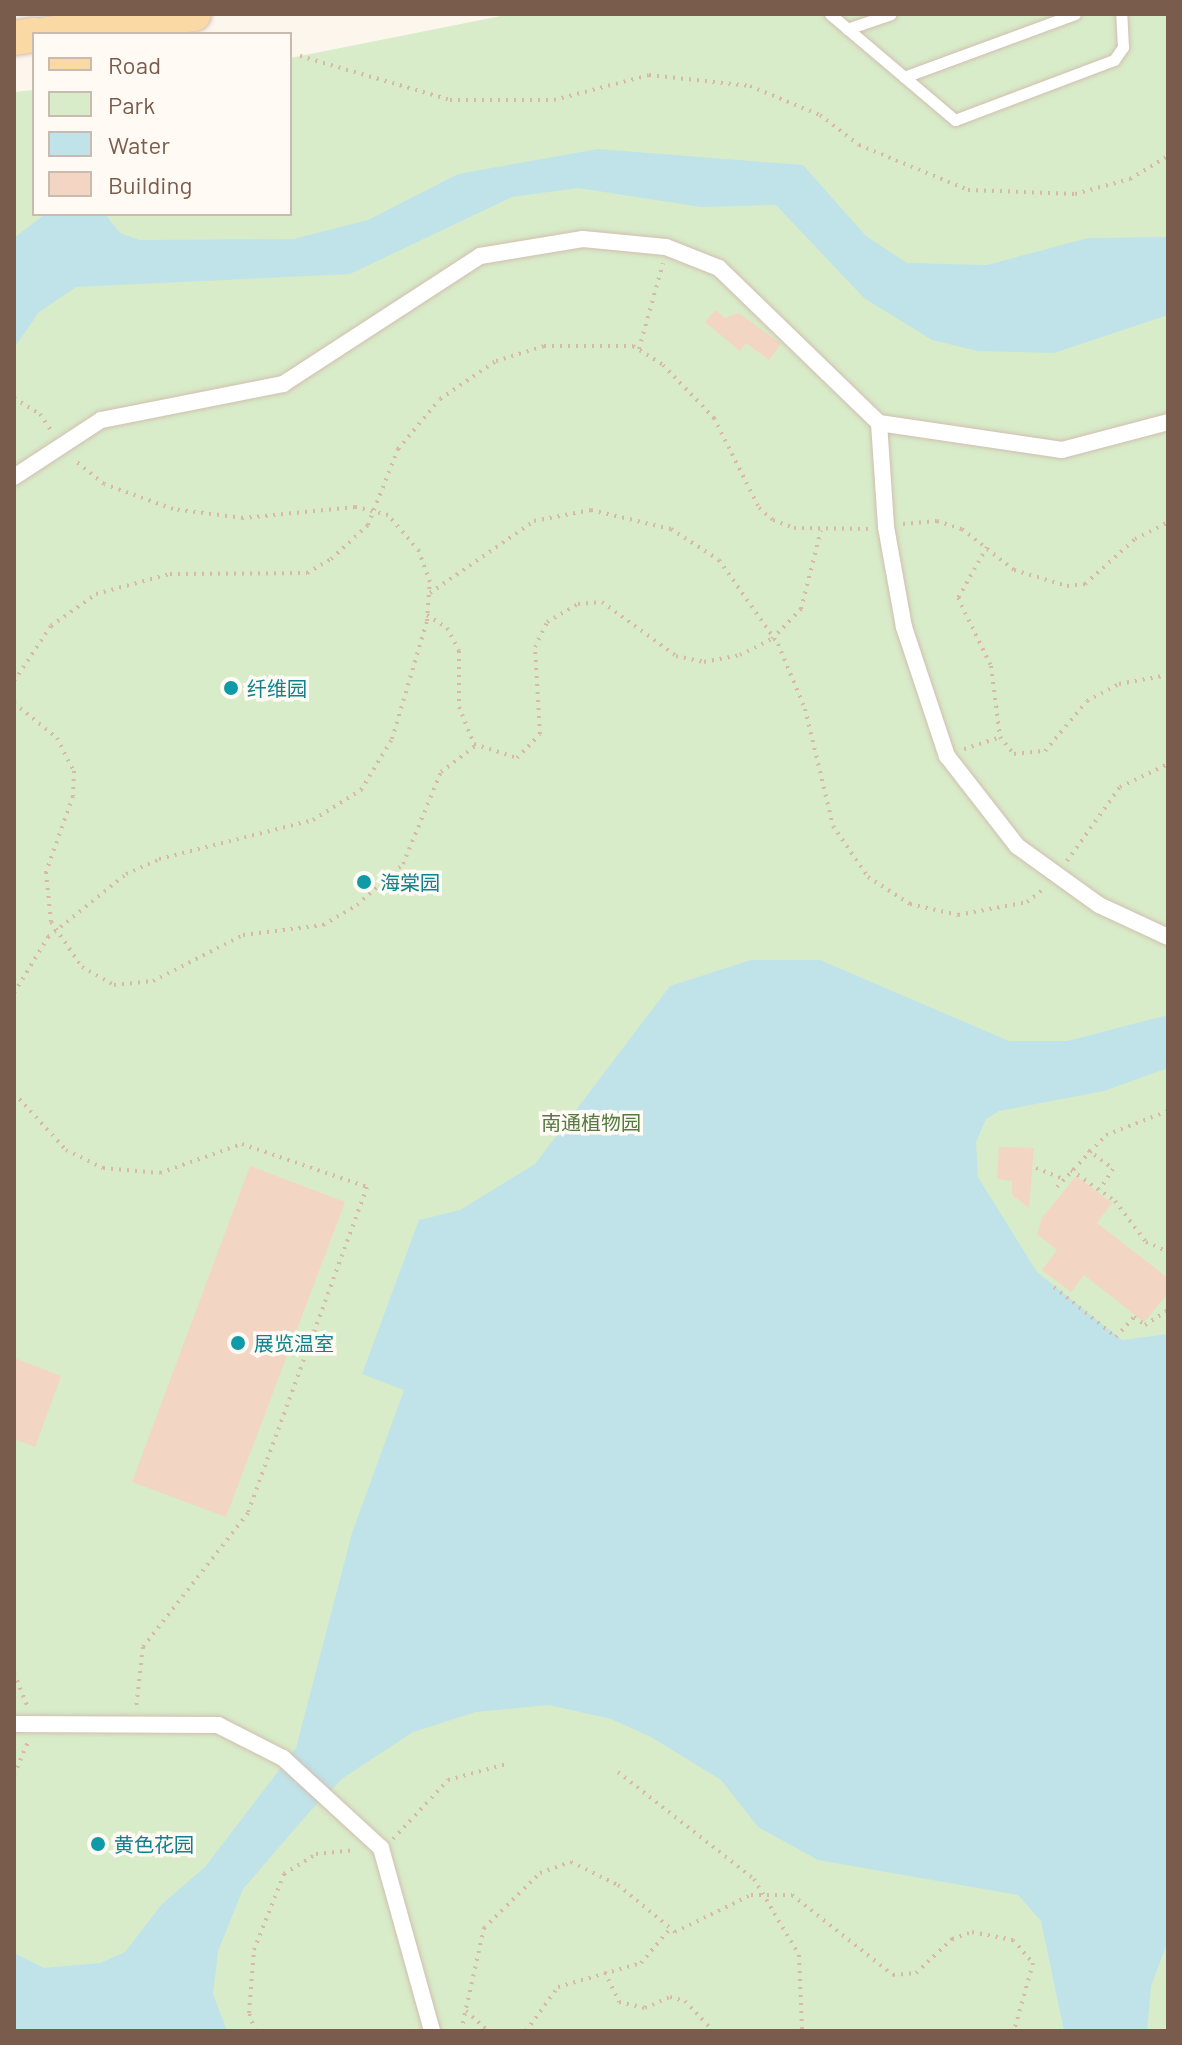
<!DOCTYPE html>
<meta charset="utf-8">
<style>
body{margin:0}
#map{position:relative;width:1182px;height:2045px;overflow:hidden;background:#fdf6ec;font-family:Barlow,"Noto Sans SC",sans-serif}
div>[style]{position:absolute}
.green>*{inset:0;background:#d8ecc9}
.water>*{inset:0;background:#bfe3e8}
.building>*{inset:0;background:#f3d5c3}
.path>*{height:4px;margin-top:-2px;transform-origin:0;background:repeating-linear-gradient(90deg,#d9b8a5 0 2px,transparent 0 8px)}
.roads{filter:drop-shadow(0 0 2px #d1beb0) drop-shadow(0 0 2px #d1beb0)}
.service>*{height:11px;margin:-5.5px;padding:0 5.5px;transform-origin:5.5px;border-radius:5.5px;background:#fff}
.pedestrian>*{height:16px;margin:-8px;padding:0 8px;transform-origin:8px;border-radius:8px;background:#fff}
.primary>*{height:34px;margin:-17px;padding:0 17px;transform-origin:17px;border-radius:17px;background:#fbd9a5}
.dots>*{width:22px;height:22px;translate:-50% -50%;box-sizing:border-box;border:4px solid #fffaf3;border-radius:50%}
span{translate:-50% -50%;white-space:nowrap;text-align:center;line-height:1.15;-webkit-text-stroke:7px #fffaf3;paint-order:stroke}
.culture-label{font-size:20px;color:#0d838f}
.left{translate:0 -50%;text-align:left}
.park-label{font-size:20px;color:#537a41}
.frame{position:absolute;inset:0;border:16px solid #7a5c4d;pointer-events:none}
.legend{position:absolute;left:32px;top:32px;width:260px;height:184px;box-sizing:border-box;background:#fffaf3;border:2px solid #cabbb1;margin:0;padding:10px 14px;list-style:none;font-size:24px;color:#7a5c4d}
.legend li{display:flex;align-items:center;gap:16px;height:40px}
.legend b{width:40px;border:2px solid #cabbb1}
</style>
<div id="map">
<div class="green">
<i style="clip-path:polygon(511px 14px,1168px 14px,1168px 2031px,14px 2031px,14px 92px,34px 90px,34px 214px,290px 214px,290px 58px)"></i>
</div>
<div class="water">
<i style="clip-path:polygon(598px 149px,803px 165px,866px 236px,907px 263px,987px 265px,1088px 238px,1168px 237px,1168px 315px,1054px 353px,978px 351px,932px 340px,864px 298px,776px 205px,701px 207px,578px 188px,512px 197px,350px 274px,76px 287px,39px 312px,14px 348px,14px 238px,45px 214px,105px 214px,120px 233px,139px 240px,294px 239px,368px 220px,458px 174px)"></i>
<i style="clip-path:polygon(751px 960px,820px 960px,1009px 1041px,1067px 1041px,1168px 1015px,1168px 1068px,1104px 1091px,999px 1111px,986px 1119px,976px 1142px,978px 1177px,1037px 1272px,1122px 1340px,1168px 1334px,1168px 1941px,1151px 1986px,1147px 2031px,1064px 2031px,1041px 1921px,1018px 1895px,818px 1860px,758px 1827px,721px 1780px,651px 1737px,611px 1719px,549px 1705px,476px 1712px,413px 1732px,343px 1778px,312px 1809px,243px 1889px,218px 1951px,213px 1994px,227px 2031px,14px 2031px,14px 1953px,44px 1968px,100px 1963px,125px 1952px,162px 1904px,205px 1867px,296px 1748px,352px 1533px,404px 1390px,362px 1374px,419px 1220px,460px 1210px,535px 1164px,670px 986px)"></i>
</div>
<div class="building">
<i style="clip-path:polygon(715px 310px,725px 318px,739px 313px,781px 344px,769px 360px,746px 343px,740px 351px,705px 322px)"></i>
<i style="clip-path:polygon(999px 1147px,1034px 1148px,1029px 1208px,1012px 1195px,1012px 1181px,997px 1179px)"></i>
<i style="clip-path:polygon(250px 1166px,345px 1202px,226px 1517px,132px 1482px)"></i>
<i style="clip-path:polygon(1076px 1176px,1112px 1203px,1097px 1223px,1168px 1278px,1168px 1293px,1144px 1322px,1084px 1275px,1071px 1292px,1042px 1270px,1057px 1250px,1037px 1234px,1042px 1218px)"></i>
<i style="clip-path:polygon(14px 1358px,61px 1376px,35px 1447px,14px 1439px)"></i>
</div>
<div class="path">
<i style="left:300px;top:56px;width:156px;rotate:16.3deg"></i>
<i style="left:450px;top:100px;width:104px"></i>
<i style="left:554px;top:100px;width:98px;rotate:-14.7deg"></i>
<i style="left:649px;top:75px;width:102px;rotate:6.2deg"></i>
<i style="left:750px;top:86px;width:76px;rotate:22.5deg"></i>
<i style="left:820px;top:115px;width:49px;rotate:37.6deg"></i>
<i style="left:859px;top:145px;width:118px;rotate:22.4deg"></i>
<i style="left:968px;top:190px;width:107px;rotate:2.1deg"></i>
<i style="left:1075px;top:194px;width:57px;rotate:-15.3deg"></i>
<i style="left:1130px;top:179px;width:44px;rotate:-31.2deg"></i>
<i style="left:639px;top:349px;width:89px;rotate:-74.4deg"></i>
<i style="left:14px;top:398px;width:31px;rotate:32deg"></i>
<i style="left:40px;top:414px;width:23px;rotate:56deg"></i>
<i style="left:903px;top:524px;width:34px;rotate:-5deg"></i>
<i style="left:937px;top:521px;width:26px;rotate:18deg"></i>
<i style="left:962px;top:529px;width:66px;rotate:38.3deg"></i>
<i style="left:1014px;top:570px;width:55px;rotate:16.8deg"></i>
<i style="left:1067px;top:586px;width:18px;rotate:-6deg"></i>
<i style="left:1085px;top:584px;width:67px;rotate:-42deg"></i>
<i style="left:1135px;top:539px;width:37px;rotate:-27deg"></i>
<i style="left:987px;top:547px;width:59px;rotate:119.6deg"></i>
<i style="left:958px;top:598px;width:76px;rotate:64.1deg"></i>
<i style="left:991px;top:666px;width:72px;rotate:82.8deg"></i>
<i style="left:1000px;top:737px;width:22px;rotate:51deg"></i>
<i style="left:1014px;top:754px;width:31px;rotate:-6deg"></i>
<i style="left:1045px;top:751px;width:65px;rotate:-50deg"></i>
<i style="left:1087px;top:701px;width:36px;rotate:-28deg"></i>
<i style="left:1119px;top:684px;width:50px;rotate:-10.4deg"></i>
<i style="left:430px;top:593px;width:126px;rotate:-34.7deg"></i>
<i style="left:534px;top:521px;width:58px;rotate:-10.9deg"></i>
<i style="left:591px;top:510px;width:82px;rotate:13.4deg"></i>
<i style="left:671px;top:529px;width:57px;rotate:32.9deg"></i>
<i style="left:719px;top:560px;width:103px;rotate:54.9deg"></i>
<i style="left:778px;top:644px;width:70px;rotate:67.4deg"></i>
<i style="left:805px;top:709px;width:120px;rotate:76.5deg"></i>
<i style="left:833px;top:826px;width:62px;rotate:55.5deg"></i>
<i style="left:868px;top:877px;width:50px;rotate:32.7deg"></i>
<i style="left:910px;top:904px;width:49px;rotate:12.9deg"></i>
<i style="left:958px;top:915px;width:70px;rotate:-10.7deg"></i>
<i style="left:1027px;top:902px;width:24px;rotate:-38deg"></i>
<i style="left:427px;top:615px;width:24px;rotate:33deg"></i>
<i style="left:447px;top:628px;width:26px;rotate:62deg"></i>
<i style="left:459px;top:651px;width:56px;rotate:90deg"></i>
<i style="left:459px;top:707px;width:40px;rotate:68deg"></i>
<i style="left:474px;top:744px;width:45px;rotate:18deg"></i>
<i style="left:517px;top:758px;width:33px;rotate:-46deg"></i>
<i style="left:540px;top:734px;width:87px;rotate:-93.3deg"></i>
<i style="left:535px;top:647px;width:28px;rotate:-64deg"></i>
<i style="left:547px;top:622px;width:36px;rotate:-30deg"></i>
<i style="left:578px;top:604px;width:24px;rotate:-5deg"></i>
<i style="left:602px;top:602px;width:92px;rotate:36.1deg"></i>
<i style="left:676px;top:656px;width:29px;rotate:12deg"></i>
<i style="left:704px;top:662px;width:37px;rotate:-11deg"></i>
<i style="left:740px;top:655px;width:36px;rotate:-27deg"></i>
<i style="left:772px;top:639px;width:42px;rotate:-46deg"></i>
<i style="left:801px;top:609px;width:81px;rotate:-75.8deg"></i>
<i style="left:14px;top:681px;width:66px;rotate:-56.1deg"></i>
<i style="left:51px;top:626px;width:55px;rotate:-35.4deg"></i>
<i style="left:96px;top:594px;width:77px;rotate:-15.1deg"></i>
<i style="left:170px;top:574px;width:137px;rotate:-0.4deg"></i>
<i style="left:307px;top:573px;width:28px;rotate:-30deg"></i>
<i style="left:331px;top:559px;width:50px;rotate:-42.6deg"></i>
<i style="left:368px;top:525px;width:82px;rotate:-68.5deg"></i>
<i style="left:398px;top:449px;width:65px;rotate:-50deg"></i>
<i style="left:440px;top:399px;width:68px;rotate:-34.2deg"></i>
<i style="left:496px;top:361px;width:50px;rotate:-17.4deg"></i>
<i style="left:544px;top:346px;width:89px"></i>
<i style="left:633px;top:346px;width:36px;rotate:32deg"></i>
<i style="left:663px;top:365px;width:74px;rotate:46.1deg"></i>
<i style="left:714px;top:418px;width:101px;rotate:63.4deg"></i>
<i style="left:759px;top:508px;width:18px;rotate:41deg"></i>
<i style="left:773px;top:520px;width:22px;rotate:21deg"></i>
<i style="left:794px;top:528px;width:77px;rotate:0.7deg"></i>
<i style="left:14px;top:703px;width:55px;rotate:39.1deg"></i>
<i style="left:57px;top:738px;width:37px;rotate:63deg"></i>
<i style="left:74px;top:771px;width:25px;rotate:92deg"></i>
<i style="left:73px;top:796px;width:81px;rotate:109.6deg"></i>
<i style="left:46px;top:872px;width:50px;rotate:84.3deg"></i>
<i style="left:51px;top:922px;width:55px;rotate:55.4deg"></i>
<i style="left:82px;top:967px;width:37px;rotate:29deg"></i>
<i style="left:114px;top:985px;width:39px;rotate:-6deg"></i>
<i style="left:153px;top:981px;width:101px;rotate:-27.1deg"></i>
<i style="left:243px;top:935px;width:81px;rotate:-7.1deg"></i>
<i style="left:323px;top:925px;width:39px;rotate:-30deg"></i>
<i style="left:357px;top:905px;width:62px;rotate:-41.7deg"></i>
<i style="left:403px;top:864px;width:100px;rotate:-67.6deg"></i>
<i style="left:441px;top:772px;width:43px;rotate:-37.4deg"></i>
<i style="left:964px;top:749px;width:38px;rotate:-18deg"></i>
<i style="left:1067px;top:861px;width:91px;rotate:-54.4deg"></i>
<i style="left:1120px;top:787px;width:53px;rotate:-25.6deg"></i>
<i style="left:14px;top:993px;width:66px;rotate:-58.7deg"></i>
<i style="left:48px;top:937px;width:100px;rotate:-38.9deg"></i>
<i style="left:126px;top:874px;width:36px;rotate:-24deg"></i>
<i style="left:159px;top:859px;width:159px;rotate:-14.2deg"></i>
<i style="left:313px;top:820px;width:57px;rotate:-32deg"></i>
<i style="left:361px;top:790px;width:60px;rotate:-58.7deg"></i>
<i style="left:392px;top:739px;width:123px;rotate:-73.5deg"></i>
<i style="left:427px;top:621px;width:39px;rotate:-86deg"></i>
<i style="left:430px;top:582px;width:33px;rotate:-110deg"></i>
<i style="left:419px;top:551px;width:48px;rotate:-130.7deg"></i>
<i style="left:388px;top:515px;width:34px;rotate:-166deg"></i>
<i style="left:355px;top:507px;width:113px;rotate:174.4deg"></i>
<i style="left:243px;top:518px;width:71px;rotate:-172.7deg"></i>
<i style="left:173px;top:509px;width:73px;rotate:-160.1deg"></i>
<i style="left:104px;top:484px;width:40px;rotate:-141deg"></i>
<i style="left:14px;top:1093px;width:77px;rotate:47.6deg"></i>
<i style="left:66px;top:1150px;width:41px;rotate:25.9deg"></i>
<i style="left:103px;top:1168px;width:57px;rotate:5deg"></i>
<i style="left:160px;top:1173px;width:87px;rotate:-19.5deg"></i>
<i style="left:242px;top:1144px;width:132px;rotate:19deg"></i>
<i style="left:367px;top:1187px;width:347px;rotate:110.1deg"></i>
<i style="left:248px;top:1513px;width:170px;rotate:128.1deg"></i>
<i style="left:143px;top:1647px;width:61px;rotate:96.5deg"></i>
<i style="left:1088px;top:1150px;width:31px;rotate:37deg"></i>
<i style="left:1113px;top:1169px;width:24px;rotate:123deg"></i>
<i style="left:1036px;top:1168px;width:29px;rotate:22deg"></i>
<i style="left:1071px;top:1170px;width:54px;rotate:35.2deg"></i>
<i style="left:1115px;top:1201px;width:51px;rotate:52.9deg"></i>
<i style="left:1146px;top:1242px;width:24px;rotate:24deg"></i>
<i style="left:1057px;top:1187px;width:71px;rotate:-46.7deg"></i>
<i style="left:1106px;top:1135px;width:66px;rotate:-21.2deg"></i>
<i style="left:1054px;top:1287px;width:80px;rotate:38.9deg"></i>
<i style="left:1116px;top:1337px;width:27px;rotate:-48deg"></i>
<i style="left:1134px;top:1317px;width:14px;rotate:36deg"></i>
<i style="left:1145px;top:1325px;width:27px;rotate:-33deg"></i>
<i style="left:14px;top:1673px;width:35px;rotate:68deg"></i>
<i style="left:618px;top:1772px;width:173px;rotate:38.2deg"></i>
<i style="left:754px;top:1879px;width:88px;rotate:59.4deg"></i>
<i style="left:799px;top:1955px;width:76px;rotate:87.7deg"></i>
<i style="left:14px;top:1775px;width:36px;rotate:-67deg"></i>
<i style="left:393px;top:1839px;width:81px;rotate:-47deg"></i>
<i style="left:448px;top:1780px;width:64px;rotate:-15.3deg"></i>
<i style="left:605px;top:1972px;width:33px;rotate:65deg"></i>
<i style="left:619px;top:2002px;width:27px;rotate:13deg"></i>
<i style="left:645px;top:2008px;width:27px;rotate:-24deg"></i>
<i style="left:670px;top:1997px;width:16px;rotate:15deg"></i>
<i style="left:685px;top:2001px;width:41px;rotate:47deg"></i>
<i style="left:466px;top:2011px;width:30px;rotate:42deg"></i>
<i style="left:255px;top:2031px;width:19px;rotate:-108deg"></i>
<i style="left:249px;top:2013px;width:63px;rotate:-85.5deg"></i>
<i style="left:254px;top:1950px;width:82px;rotate:-68.5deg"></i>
<i style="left:284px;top:1874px;width:38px;rotate:-32deg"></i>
<i style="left:316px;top:1854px;width:40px;rotate:-5.7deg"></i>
<i style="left:461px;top:2031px;width:106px;rotate:-77.4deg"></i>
<i style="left:484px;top:1928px;width:78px;rotate:-44.5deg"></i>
<i style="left:540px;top:1873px;width:33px;rotate:-20deg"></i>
<i style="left:571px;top:1862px;width:52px;rotate:26.1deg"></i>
<i style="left:618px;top:1885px;width:74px;rotate:39.5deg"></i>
<i style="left:675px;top:1932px;width:85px;rotate:-26deg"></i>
<i style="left:751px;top:1895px;width:41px"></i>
<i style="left:792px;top:1895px;width:129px;rotate:38.4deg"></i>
<i style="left:893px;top:1975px;width:23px;rotate:-5deg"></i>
<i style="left:916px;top:1973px;width:50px;rotate:-43.4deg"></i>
<i style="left:952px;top:1939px;width:21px;rotate:-19deg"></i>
<i style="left:972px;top:1932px;width:42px;rotate:11deg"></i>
<i style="left:1013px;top:1940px;width:30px;rotate:49deg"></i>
<i style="left:1033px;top:1963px;width:71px;rotate:105.6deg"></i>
<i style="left:526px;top:2031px;width:54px;rotate:-54deg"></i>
<i style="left:558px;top:1987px;width:86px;rotate:-16.1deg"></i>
<i style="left:641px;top:1963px;width:42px;rotate:-49.8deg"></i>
</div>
<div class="roads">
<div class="service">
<i style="left:830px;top:14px;width:164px;rotate:40.3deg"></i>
<i style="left:955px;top:120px;width:170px;rotate:-20.7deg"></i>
<i style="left:1114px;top:60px;width:16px;rotate:-55deg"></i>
<i style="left:1123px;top:47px;width:33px;rotate:-93deg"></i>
<i style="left:847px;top:29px;width:46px;rotate:-18.8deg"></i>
<i style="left:904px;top:77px;width:182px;rotate:-20.2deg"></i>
</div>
<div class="pedestrian">
<i style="left:879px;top:423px;width:104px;rotate:86.1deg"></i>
<i style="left:886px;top:527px;width:102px;rotate:79.8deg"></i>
<i style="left:904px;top:627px;width:136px;rotate:71.6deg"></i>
<i style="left:947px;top:756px;width:114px;rotate:52.1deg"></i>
<i style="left:1017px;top:846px;width:101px;rotate:35.7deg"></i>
<i style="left:1099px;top:905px;width:76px;rotate:24.9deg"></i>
<i style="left:14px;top:477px;width:104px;rotate:-33.2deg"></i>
<i style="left:101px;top:420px;width:186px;rotate:-11.2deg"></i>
<i style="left:283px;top:384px;width:235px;rotate:-33deg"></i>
<i style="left:480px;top:256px;width:104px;rotate:-9.4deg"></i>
<i style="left:583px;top:239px;width:83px;rotate:5.5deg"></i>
<i style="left:666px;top:247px;width:57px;rotate:21.6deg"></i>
<i style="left:719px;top:268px;width:223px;rotate:44.1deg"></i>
<i style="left:879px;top:423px;width:185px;rotate:8.4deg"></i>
<i style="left:1062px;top:450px;width:110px;rotate:-14.8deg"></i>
<i style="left:14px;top:1724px;width:204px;rotate:0.3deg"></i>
<i style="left:218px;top:1725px;width:73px;rotate:26.9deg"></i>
<i style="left:283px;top:1758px;width:133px;rotate:42.6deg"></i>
<i style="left:381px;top:1848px;width:190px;rotate:74.4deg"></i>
</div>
<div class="primary">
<i style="left:47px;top:34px;width:148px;rotate:-7.7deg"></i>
<i style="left:14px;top:38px;width:20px;rotate:-9deg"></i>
</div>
</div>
<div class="dots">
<i style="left:231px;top:688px;background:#0f9aa8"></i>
<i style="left:364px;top:882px;background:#0f9aa8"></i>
<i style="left:238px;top:1343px;background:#0f9aa8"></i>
<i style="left:98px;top:1844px;background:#0f9aa8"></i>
</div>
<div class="culture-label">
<span class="left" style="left:247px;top:688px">纤维园</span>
<span class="left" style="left:380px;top:882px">海棠园</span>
<span class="left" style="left:254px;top:1343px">展览温室</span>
<span class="left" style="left:114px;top:1844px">黄色花园</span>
</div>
<div class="park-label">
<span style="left:591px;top:1122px">南通植物园</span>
</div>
<div class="frame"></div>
<ul class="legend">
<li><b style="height:10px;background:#fbd9a5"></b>Road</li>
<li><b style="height:22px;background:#d8ecc9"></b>Park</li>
<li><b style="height:22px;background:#bfe3e8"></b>Water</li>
<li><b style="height:22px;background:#f3d5c3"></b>Building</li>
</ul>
</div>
